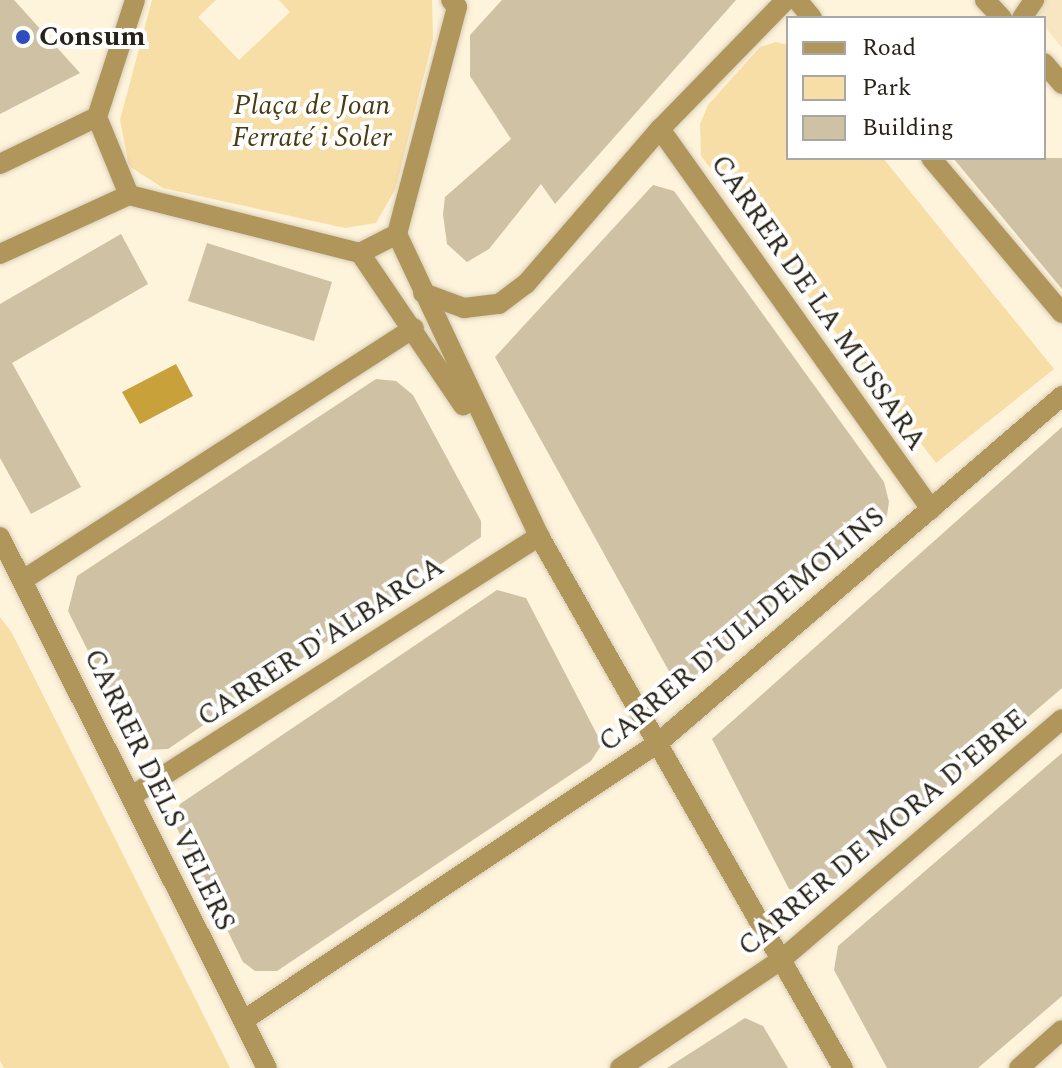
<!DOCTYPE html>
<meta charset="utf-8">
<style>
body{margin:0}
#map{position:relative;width:1062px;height:1068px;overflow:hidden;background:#fef3db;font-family:Spectral,serif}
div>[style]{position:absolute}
.built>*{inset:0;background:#f7e6c1}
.green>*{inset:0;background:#f7dea7}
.water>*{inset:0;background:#c9a13b}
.building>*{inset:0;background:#cec1a4}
.roads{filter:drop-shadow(0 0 2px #d7ceb8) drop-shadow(0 0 2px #d7ceb8)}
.minor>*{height:20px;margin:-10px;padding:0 10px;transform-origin:10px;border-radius:10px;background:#b0965b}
.dots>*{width:22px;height:22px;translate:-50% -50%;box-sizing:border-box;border:4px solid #fff;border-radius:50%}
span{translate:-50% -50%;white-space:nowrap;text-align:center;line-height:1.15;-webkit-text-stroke:8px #fff;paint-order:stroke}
.poi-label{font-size:28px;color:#282318;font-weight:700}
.left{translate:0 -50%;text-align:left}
.park-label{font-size:28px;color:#4b3b10;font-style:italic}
.street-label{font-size:28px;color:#282318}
.legend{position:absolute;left:786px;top:16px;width:260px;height:144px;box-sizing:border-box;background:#fff;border:2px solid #a9a7a3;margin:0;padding:10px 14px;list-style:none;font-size:24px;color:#282318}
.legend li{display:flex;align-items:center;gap:16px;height:40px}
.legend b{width:40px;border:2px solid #a9a7a3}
</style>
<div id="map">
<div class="built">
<i style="clip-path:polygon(1043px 0,1062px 0,1062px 48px,1034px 13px)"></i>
</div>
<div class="green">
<i style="clip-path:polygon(152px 0,216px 0,198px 17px,239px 60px,290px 12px,279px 0,432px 0,433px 39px,396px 188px,376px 223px,345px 228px,163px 188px,129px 166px,120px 120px)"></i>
<i style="clip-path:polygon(776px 42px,788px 45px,788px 158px,883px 158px,1054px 369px,936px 463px,701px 156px,700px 124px,708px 105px,760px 47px)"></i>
<i style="clip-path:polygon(0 617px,12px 633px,230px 1068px,4px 1068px,0 1061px)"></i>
</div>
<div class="water">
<i style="clip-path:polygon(176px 364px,193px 396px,140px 424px,122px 392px)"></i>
</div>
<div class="building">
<i style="clip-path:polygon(0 0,14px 0,80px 73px,0 114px)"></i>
<i style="clip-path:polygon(502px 0,736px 0,555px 204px,541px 184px,489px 249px,467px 262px,447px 244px,443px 214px,445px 197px,511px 139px,470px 76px,470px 35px)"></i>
<i style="clip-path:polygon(953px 158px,1062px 158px,1062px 289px)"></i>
<i style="clip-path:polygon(653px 185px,674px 191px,884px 482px,889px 502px,886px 521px,702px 675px,684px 680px,670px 673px,495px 357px)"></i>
<i style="clip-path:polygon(121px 234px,148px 284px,12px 363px,81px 487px,31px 514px,0 458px,0 304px)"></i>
<i style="clip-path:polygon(207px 243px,332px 282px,314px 341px,188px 301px)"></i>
<i style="clip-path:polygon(376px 379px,396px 381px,413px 395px,481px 521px,481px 537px,168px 749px,146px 750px,130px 735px,68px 611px,77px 576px)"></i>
<i style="clip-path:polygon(1062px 427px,1062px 688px,825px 891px,789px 889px,712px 739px)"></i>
<i style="clip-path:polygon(497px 590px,526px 598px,602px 744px,591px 761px,277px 971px,255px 971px,243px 962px,174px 822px,180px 804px)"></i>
<i style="clip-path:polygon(1062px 753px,1062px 996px,978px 1068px,887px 1068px,834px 970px,838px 946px)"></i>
<i style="clip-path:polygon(745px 1018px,763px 1026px,788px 1068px,667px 1068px)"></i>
</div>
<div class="roads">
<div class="minor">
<i style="left:135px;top:0;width:123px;rotate:108deg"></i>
<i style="left:97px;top:117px;width:84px;rotate:67.7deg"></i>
<i style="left:129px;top:195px;width:238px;rotate:14.1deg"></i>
<i style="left:360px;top:253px;width:42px;rotate:-27.2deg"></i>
<i style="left:397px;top:234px;width:235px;rotate:-75.2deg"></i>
<i style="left:457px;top:7px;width:9px;rotate:-131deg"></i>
<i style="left:797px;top:0;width:23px;rotate:50deg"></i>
<i style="left:985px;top:0;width:25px;rotate:47deg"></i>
<i style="left:1022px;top:18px;width:22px;rotate:-56deg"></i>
<i style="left:1044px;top:63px;width:28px;rotate:49deg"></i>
<i style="left:660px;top:129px;width:467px;rotate:54.5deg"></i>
<i style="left:931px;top:158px;width:203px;rotate:49.8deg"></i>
<i style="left:0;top:164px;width:108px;rotate:-25.9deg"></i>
<i style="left:397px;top:234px;width:334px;rotate:64.8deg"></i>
<i style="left:539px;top:536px;width:613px;rotate:60.26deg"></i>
<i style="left:360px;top:253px;width:184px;rotate:55.9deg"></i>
<i style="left:0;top:254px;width:142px;rotate:-24.6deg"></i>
<i style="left:423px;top:293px;width:44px;rotate:20.1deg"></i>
<i style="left:464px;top:308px;width:35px;rotate:-7deg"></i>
<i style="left:499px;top:304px;width:34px;rotate:-37deg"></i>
<i style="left:526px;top:284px;width:205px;rotate:-49.2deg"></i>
<i style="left:660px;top:129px;width:180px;rotate:-45.7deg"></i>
<i style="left:0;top:537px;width:594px;rotate:63.31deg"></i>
<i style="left:23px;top:580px;width:465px;rotate:-32.8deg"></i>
<i style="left:133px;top:795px;width:482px;rotate:-32.5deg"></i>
<i style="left:244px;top:1020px;width:498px;rotate:-33.8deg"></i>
<i style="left:658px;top:743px;width:533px;rotate:-40.66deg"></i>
<i style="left:620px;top:1068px;width:194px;rotate:-33.9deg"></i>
<i style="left:781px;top:960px;width:370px;rotate:-40.6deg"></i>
<i style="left:1019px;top:1068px;width:57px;rotate:-41.5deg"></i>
</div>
</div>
<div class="dots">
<i style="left:23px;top:37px;background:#2d4dbd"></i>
</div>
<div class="poi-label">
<span class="left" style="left:39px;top:37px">Consum</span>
</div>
<div class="park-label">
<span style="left:312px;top:122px">Plaça de Joan<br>Ferraté i Soler</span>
</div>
<div class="street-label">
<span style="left:818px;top:303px;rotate:55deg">CARRER DE LA MUSSARA</span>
<span style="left:742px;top:630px;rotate:-40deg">CARRER D'ULLDEMOLINS</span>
<span style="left:321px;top:642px;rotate:-33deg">CARRER D'ALBARCA</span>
<span style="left:159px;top:790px;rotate:64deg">CARRER DELS VELERS</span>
<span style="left:883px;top:833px;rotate:-40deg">CARRER DE MORA D'EBRE</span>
</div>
<ul class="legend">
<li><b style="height:10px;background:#b0965b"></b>Road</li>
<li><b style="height:22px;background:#f7dea7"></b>Park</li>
<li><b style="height:22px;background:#cec1a4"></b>Building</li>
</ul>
</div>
